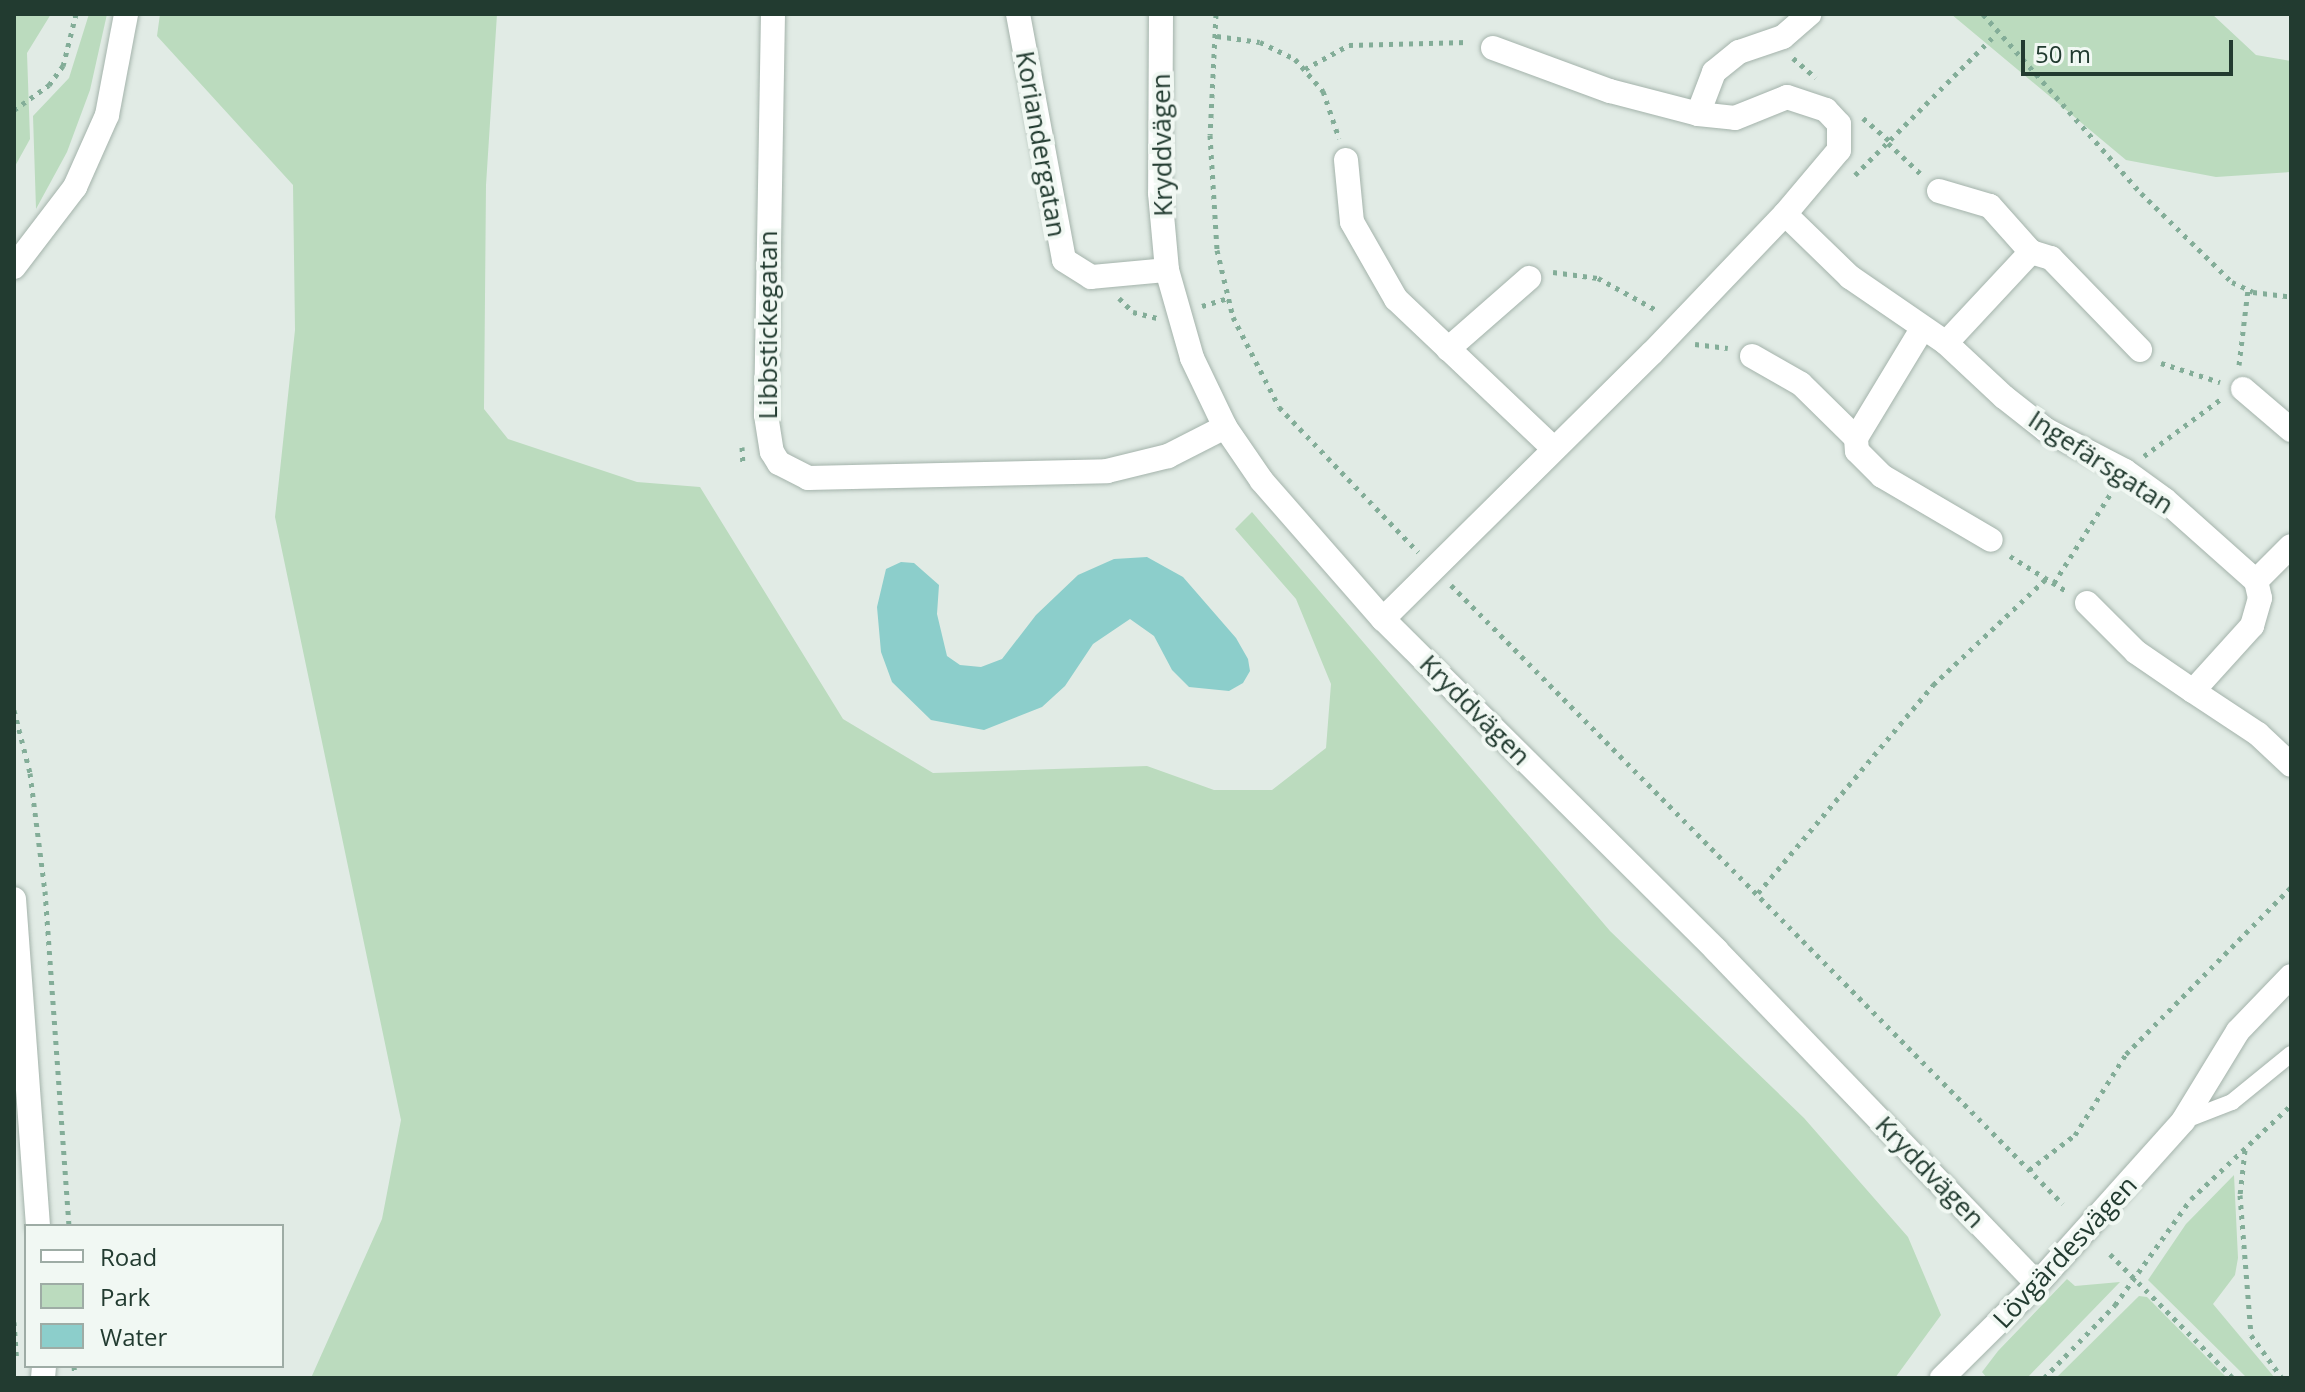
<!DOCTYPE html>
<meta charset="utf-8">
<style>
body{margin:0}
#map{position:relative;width:2305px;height:1392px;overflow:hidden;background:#e1ebe5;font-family:"Open Sans",sans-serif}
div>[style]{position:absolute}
.green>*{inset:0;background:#bbdbbe}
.water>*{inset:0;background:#8ccecb}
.path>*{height:5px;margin-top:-2.5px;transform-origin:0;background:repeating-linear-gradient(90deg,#83ad98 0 4px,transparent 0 10px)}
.roads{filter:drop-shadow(0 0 2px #a4b3ab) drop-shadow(0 0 2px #a4b3ab)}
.service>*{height:16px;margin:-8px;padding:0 8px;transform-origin:8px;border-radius:8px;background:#fff}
.minor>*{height:24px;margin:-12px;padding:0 12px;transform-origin:12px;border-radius:12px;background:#fff}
.tertiary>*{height:24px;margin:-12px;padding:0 12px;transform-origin:12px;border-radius:12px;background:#fff}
span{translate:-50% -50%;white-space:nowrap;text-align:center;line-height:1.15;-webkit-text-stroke:8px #f1f8f3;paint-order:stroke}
.street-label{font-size:26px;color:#223b30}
.frame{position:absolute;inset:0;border:16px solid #223b30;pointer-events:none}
.legend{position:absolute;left:24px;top:1224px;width:260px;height:144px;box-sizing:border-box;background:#f1f8f3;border:2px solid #9eaca5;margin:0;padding:10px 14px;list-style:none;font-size:24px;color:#223b30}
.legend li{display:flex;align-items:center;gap:16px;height:40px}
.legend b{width:40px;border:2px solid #9eaca5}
.scale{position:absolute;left:2021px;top:40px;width:212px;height:36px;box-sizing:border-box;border:4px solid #223b30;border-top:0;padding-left:10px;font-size:24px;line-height:28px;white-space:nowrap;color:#223b30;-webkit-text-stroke:6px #f1f8f3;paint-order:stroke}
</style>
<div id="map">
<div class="green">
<i style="clip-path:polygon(14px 14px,51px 14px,27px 53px,30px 139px,14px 168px)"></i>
<i style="clip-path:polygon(89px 14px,107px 14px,90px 90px,67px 152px,36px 209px,33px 116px,69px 78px)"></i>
<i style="clip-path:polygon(160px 14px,497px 14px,486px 185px,484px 409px,508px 439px,637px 482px,700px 487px,843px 719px,933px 773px,1147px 766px,1214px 790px,1272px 790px,1326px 748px,1331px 684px,1296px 599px,1235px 529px,1252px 512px,1610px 931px,1804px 1118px,1908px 1237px,1941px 1315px,1895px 1378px,311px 1378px,382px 1219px,401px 1120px,275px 517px,295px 330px,293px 185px,157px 36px)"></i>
<i style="clip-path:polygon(1951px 14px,2212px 14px,2256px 55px,2291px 61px,2291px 172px,2216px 177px,2126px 160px)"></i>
<i style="clip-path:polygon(2234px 1175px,2238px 1258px,2235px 1275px,2213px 1304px,2275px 1378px,2247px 1378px,2148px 1280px,2186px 1224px)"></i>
<i style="clip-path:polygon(2067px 1279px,2075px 1286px,2120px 1282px,2027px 1378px,1987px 1378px,1982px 1372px,1998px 1351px)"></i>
<i style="clip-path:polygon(2139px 1296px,2147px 1297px,2227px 1378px,2056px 1378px)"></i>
</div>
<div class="water">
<i style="clip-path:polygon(1147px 557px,1183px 577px,1236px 638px,1248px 659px,1250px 671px,1243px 683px,1229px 691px,1189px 687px,1172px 670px,1154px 636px,1130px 619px,1093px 644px,1065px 686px,1042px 707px,984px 730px,931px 720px,892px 682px,881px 652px,877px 607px,886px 569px,901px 562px,914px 563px,939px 585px,937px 614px,947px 656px,960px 665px,981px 667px,1002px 659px,1036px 615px,1078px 575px,1114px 559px)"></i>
</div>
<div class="path">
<i style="left:1216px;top:14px;width:121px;rotate:92.8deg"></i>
<i style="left:1210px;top:135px;width:115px;rotate:86.5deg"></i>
<i style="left:1217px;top:250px;width:69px;rotate:76.6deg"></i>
<i style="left:1233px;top:317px;width:101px;rotate:62.9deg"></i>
<i style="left:1279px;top:407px;width:201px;rotate:46.2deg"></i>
<i style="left:1983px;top:14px;width:239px;rotate:48.6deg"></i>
<i style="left:2141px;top:193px;width:127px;rotate:44.4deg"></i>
<i style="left:2232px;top:282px;width:23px;rotate:25deg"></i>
<i style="left:2253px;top:292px;width:38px;rotate:7deg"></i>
<i style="left:1217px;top:36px;width:43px;rotate:7.9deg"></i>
<i style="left:1260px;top:42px;width:39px;rotate:26deg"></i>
<i style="left:1295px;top:59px;width:43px;rotate:48.8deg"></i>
<i style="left:1323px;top:91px;width:50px;rotate:71.2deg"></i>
<i style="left:1793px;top:58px;width:30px;rotate:41deg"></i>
<i style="left:1305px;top:69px;width:50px;rotate:-28.6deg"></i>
<i style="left:1349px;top:45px;width:119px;rotate:-1.4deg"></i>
<i style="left:14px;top:110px;width:43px;rotate:-35.5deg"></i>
<i style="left:49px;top:85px;width:24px;rotate:-54deg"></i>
<i style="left:63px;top:66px;width:54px;rotate:-76deg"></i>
<i style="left:1863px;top:118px;width:35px;rotate:41deg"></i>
<i style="left:1888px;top:143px;width:45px;rotate:43.2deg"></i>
<i style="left:1855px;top:175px;width:199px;rotate:-45deg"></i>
<i style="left:1553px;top:272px;width:45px;rotate:7.6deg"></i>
<i style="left:1598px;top:278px;width:68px;rotate:28.8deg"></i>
<i style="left:1119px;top:298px;width:20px;rotate:45deg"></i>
<i style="left:1133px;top:312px;width:25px;rotate:14deg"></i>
<i style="left:1202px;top:306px;width:27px;rotate:-17deg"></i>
<i style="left:1695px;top:344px;width:33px;rotate:7deg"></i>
<i style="left:2161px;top:363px;width:62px;rotate:17.9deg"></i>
<i style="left:2239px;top:365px;width:76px;rotate:-83.2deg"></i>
<i style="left:742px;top:447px;width:19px;rotate:87deg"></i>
<i style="left:2144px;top:456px;width:97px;rotate:-36.6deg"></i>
<i style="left:2010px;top:556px;width:66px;rotate:32deg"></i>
<i style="left:2054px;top:583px;width:107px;rotate:-57.7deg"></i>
<i style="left:1451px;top:585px;width:870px;rotate:45.33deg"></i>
<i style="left:14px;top:710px;width:65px;rotate:75.7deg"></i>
<i style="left:30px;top:773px;width:119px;rotate:82.8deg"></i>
<i style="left:45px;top:891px;width:336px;rotate:85.9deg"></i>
<i style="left:1758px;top:893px;width:272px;rotate:-49.9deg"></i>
<i style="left:1933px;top:685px;width:156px;rotate:-43.2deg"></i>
<i style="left:2245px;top:1150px;width:45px;rotate:96.3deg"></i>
<i style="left:2240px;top:1195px;width:140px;rotate:85.5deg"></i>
<i style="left:2251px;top:1335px;width:53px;rotate:54.2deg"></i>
<i style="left:2029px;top:1170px;width:58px;rotate:-37.3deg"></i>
<i style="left:2075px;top:1135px;width:96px;rotate:-57.8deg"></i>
<i style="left:2126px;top:1054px;width:235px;rotate:-45.3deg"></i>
<i style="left:2110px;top:1254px;width:175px;rotate:45.2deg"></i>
<i style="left:14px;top:1322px;width:39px;rotate:86deg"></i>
<i style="left:74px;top:1366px;width:12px;rotate:85deg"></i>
<i style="left:2044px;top:1378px;width:102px;rotate:-45.8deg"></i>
<i style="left:2115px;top:1305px;width:130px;rotate:-54.4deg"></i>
<i style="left:2191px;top:1199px;width:137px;rotate:-43.2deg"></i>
</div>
<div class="roads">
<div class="service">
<i style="left:2183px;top:1121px;width:53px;rotate:-21.2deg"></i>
<i style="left:2232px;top:1102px;width:76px;rotate:-39.1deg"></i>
</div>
<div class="minor">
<i style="left:773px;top:14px;width:401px;rotate:91deg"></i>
<i style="left:766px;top:415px;width:37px;rotate:81deg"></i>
<i style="left:772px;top:452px;width:13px;rotate:58deg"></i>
<i style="left:779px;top:463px;width:33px;rotate:27deg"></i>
<i style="left:808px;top:478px;width:299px;rotate:-1.3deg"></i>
<i style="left:1107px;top:471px;width:63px;rotate:-13.8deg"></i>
<i style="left:1168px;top:456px;width:64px;rotate:-27deg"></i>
<i style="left:1018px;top:14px;width:250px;rotate:79.4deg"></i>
<i style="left:1064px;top:260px;width:32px;rotate:32deg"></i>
<i style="left:1091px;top:277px;width:76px;rotate:-5.3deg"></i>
<i style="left:1493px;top:48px;width:125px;rotate:20.2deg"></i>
<i style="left:1610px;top:91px;width:91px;rotate:14.6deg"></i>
<i style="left:1698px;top:114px;width:37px;rotate:6deg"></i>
<i style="left:1735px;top:118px;width:56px;rotate:-22deg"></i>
<i style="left:1787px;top:97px;width:41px;rotate:18.4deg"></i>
<i style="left:1826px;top:110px;width:19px;rotate:47deg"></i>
<i style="left:1839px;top:124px;width:26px;rotate:90deg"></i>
<i style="left:1839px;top:150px;width:84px;rotate:130.2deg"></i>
<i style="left:1698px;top:114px;width:45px;rotate:-69.1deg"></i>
<i style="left:1714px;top:72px;width:32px;rotate:-39deg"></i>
<i style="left:1739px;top:52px;width:46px;rotate:-18.8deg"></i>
<i style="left:1783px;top:37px;width:35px;rotate:-41deg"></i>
<i style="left:1346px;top:160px;width:62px;rotate:84.5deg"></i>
<i style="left:1352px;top:222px;width:89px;rotate:60.3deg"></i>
<i style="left:1396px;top:299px;width:218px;rotate:43.5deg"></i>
<i style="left:1939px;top:191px;width:53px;rotate:16.4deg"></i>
<i style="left:1990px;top:206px;width:62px;rotate:48.3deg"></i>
<i style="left:1922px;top:329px;width:127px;rotate:121.2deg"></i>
<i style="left:1856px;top:438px;width:13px;rotate:86deg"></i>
<i style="left:1857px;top:451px;width:35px;rotate:45deg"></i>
<i style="left:1882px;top:476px;width:126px;rotate:30.4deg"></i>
<i style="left:1946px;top:343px;width:125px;rotate:-47deg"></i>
<i style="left:2031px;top:252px;width:21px;rotate:17deg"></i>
<i style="left:2051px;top:258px;width:128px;rotate:45.9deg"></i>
<i style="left:1448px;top:349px;width:108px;rotate:-41.2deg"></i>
<i style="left:1752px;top:356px;width:56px;rotate:29.7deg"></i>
<i style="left:1801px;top:384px;width:77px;rotate:44.5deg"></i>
<i style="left:2243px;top:389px;width:63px;rotate:40.5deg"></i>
<i style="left:2087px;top:603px;width:69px;rotate:45deg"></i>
<i style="left:2136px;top:652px;width:69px;rotate:34.4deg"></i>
<i style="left:2193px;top:691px;width:88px;rotate:-47.8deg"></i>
<i style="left:2252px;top:626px;width:29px;rotate:-74deg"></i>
<i style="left:2260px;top:598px;width:17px;rotate:-103deg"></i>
<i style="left:1383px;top:619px;width:378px;rotate:-44.7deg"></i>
<i style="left:1652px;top:353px;width:192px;rotate:-46.3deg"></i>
<i style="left:1785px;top:214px;width:91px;rotate:44.1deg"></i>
<i style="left:1850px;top:277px;width:116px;rotate:34.5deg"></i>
<i style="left:1946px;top:343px;width:79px;rotate:43deg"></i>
<i style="left:2004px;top:397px;width:53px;rotate:38.2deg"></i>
<i style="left:2046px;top:430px;width:89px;rotate:27.4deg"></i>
<i style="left:2125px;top:471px;width:49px;rotate:35.9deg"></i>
<i style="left:2165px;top:500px;width:122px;rotate:41.7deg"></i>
<i style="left:2256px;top:581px;width:49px;rotate:-45deg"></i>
<i style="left:2193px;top:691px;width:78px;rotate:33.5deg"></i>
<i style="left:2258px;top:734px;width:45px;rotate:43.2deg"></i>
<i style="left:2037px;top:1284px;width:219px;rotate:-48.1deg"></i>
<i style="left:2183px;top:1121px;width:105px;rotate:-58.6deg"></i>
<i style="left:2238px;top:1031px;width:76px;rotate:-46.1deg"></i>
</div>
<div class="tertiary">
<i style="left:1161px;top:14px;width:179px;rotate:90.3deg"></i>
<i style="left:1160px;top:193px;width:77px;rotate:84.8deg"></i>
<i style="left:1167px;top:270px;width:91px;rotate:74.1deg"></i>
<i style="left:1192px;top:358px;width:76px;rotate:64.4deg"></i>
<i style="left:1225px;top:427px;width:65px;rotate:55.6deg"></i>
<i style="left:1262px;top:481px;width:184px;rotate:48.8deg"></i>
<i style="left:1383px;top:619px;width:470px;rotate:44.8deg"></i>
<i style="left:1716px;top:950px;width:463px;rotate:46.1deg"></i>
<i style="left:2037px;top:1284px;width:134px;rotate:135.3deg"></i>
<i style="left:14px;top:267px;width:101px;rotate:-52.7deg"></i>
<i style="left:75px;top:187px;width:79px;rotate:-66deg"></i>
<i style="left:107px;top:115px;width:103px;rotate:-79.3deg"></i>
<i style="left:14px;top:899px;width:328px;rotate:85.8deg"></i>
<i style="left:43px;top:1378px;width:12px;rotate:-85deg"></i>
</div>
</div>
<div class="street-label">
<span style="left:1041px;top:144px;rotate:80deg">Koriandergatan</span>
<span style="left:1162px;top:145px;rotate:-91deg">Kryddvägen</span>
<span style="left:768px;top:325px;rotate:-90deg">Libbstickegatan</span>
<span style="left:2101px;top:462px;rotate:33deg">Ingefärsgatan</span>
<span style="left:1475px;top:710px;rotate:45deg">Kryddvägen</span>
<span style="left:1930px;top:1172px;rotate:46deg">Kryddvägen</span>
<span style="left:2065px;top:1252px;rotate:-47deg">Lövgärdesvägen</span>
</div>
<div class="frame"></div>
<ul class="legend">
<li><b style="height:10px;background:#fff"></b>Road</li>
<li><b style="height:22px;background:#bbdbbe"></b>Park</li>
<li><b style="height:22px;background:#8ccecb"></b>Water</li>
</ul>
<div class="scale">50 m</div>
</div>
